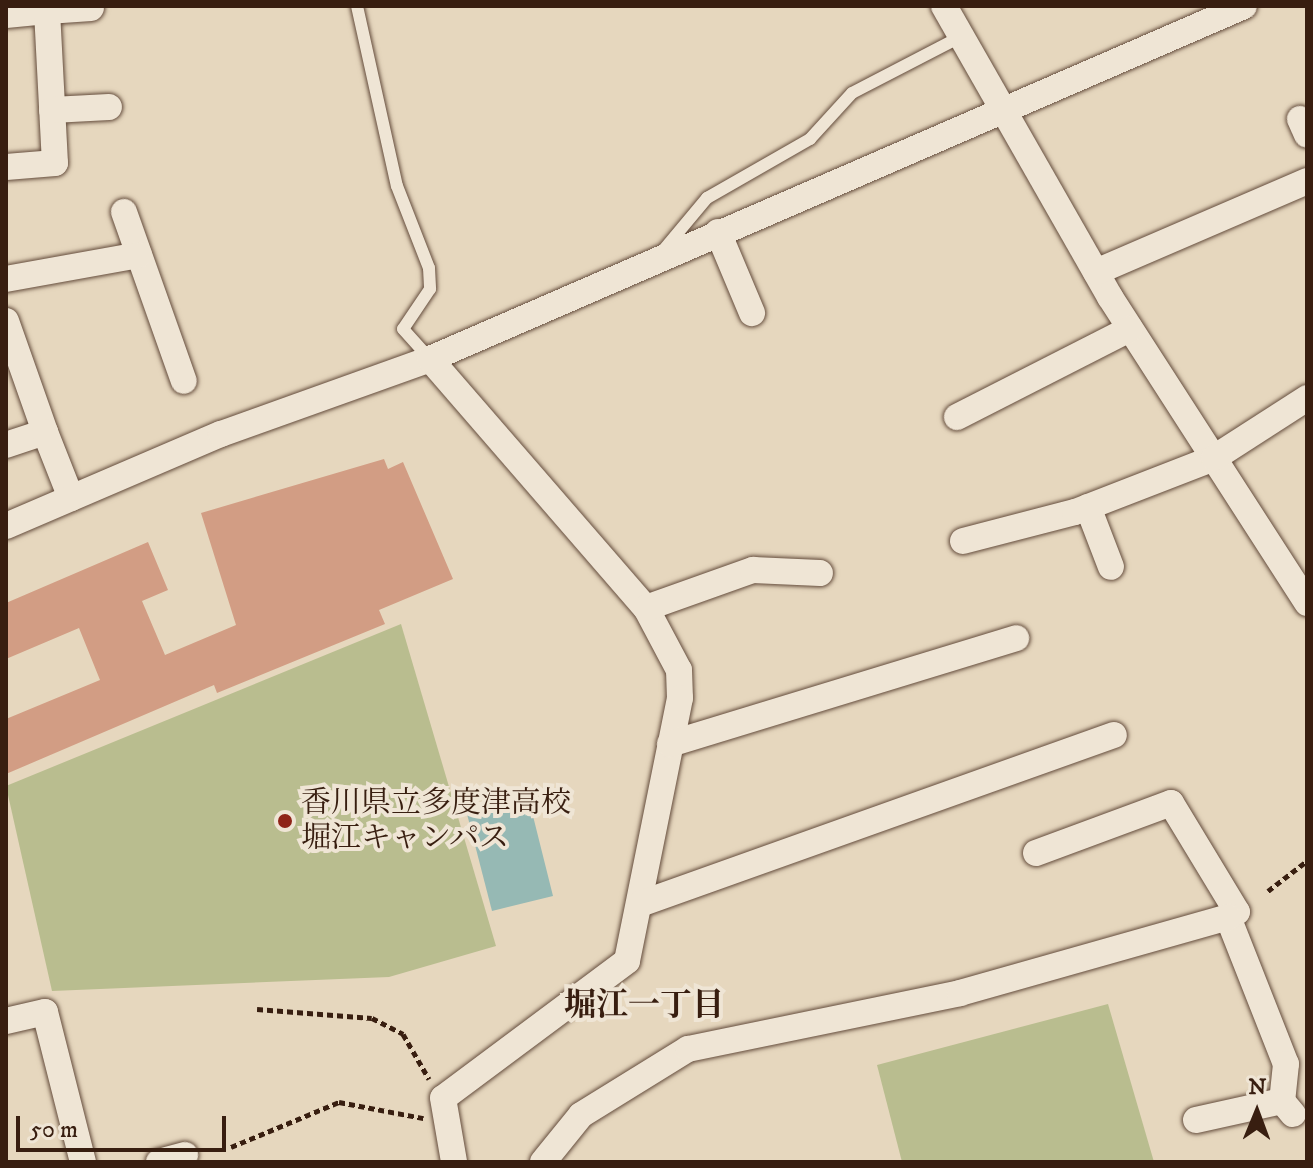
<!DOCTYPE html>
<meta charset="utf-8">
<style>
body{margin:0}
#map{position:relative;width:1313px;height:1168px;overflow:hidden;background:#e6d7be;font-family:"IM FELL DW Pica","Noto Serif JP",serif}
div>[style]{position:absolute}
.green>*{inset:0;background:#b9bd8f}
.water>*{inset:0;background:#96b9b4}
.building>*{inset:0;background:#d29d84}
.path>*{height:5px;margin-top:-2.5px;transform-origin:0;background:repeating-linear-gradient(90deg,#381e10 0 6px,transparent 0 10px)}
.roads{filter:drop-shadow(0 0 2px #644c3c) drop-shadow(0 0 2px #644c3c)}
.lane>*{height:12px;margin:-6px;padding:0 6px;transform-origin:6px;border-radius:6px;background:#efe5d5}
.street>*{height:26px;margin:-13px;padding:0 13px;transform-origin:13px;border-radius:13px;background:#efe5d5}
.dots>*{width:22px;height:22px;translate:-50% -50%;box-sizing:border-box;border:4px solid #efe5d5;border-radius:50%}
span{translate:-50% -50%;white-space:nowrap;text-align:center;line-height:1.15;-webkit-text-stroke:8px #efe5d5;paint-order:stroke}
.poi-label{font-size:30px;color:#381e10}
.left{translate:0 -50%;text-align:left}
.neighbourhood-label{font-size:32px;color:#381e10;font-weight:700}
.frame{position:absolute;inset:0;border:8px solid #381e10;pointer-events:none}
.north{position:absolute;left:1217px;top:1072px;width:80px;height:80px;-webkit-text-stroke:6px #efe5d5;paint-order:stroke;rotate:1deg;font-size:22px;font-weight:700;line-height:32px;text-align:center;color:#381e10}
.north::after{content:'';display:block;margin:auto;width:28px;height:36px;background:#381e10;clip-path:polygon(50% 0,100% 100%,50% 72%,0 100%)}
.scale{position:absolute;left:16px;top:1116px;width:210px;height:36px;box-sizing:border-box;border:4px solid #381e10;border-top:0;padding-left:10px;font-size:24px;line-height:28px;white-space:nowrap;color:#381e10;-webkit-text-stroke:6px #efe5d5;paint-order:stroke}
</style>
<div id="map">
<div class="green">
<i style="clip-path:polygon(401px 624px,496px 946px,389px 977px,52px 991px,6px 786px)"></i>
<i style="clip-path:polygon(1108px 1004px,1154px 1162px,902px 1162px,877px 1065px)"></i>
</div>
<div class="water">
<i style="clip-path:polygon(529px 800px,553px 896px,492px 911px,467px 814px)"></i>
</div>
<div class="building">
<i style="clip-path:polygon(384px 459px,388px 469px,403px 462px,453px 579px,379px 610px,385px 624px,217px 693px,214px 685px,6px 774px,6px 719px,100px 680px,79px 628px,6px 659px,6px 603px,148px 542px,168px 590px,142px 601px,165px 655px,236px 625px,201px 513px)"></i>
</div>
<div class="path">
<i style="left:1268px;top:891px;width:49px;rotate:-37.6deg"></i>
<i style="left:257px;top:1009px;width:115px;rotate:4.5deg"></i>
<i style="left:372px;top:1018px;width:35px;rotate:27deg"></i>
<i style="left:403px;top:1034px;width:52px;rotate:60deg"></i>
<i style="left:231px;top:1147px;width:117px;rotate:-22.6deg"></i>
<i style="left:339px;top:1102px;width:86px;rotate:10.8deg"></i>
</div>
<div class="roads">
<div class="lane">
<i style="left:357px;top:6px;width:184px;rotate:77.5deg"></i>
<i style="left:397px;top:186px;width:88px;rotate:68.7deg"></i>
<i style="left:429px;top:268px;width:21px;rotate:87deg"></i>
<i style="left:430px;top:289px;width:48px;rotate:124deg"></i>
<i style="left:403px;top:329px;width:40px;rotate:48deg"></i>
<i style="left:661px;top:253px;width:72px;rotate:-50.1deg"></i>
<i style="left:707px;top:198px;width:119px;rotate:-29.8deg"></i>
<i style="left:810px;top:139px;width:62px;rotate:-47.6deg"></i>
<i style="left:852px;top:93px;width:122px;rotate:-27.4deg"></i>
</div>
<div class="street">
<i style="left:944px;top:6px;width:335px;rotate:60.3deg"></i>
<i style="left:1110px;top:297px;width:364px;rotate:57.2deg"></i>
<i style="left:47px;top:11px;width:44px;rotate:-3.9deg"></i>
<i style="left:6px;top:15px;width:41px;rotate:-5.6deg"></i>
<i style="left:47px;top:11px;width:152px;rotate:87deg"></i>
<i style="left:55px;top:163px;width:49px;rotate:175.3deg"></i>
<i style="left:52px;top:110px;width:57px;rotate:-3deg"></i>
<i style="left:1300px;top:119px;width:17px;rotate:66deg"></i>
<i style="left:124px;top:212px;width:179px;rotate:70.5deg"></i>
<i style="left:718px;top:232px;width:88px;rotate:67.2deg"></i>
<i style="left:1096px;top:272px;width:230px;rotate:-23.3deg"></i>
<i style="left:6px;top:279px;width:135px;rotate:-10.2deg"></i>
<i style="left:6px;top:321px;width:118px;rotate:70.6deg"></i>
<i style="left:45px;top:432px;width:41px;rotate:161.6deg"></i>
<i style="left:430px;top:359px;width:330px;rotate:49.1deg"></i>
<i style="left:646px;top:608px;width:70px;rotate:62deg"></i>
<i style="left:679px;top:670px;width:28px;rotate:88deg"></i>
<i style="left:680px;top:698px;width:268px;rotate:101.4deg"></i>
<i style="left:627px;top:961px;width:229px;rotate:143.3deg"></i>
<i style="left:443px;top:1098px;width:65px;rotate:80.2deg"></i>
<i style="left:957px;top:417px;width:194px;rotate:-27deg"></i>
<i style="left:45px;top:432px;width:71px;rotate:68.5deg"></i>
<i style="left:1088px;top:507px;width:64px;rotate:69deg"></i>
<i style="left:6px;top:526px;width:234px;rotate:-23.2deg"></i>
<i style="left:221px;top:434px;width:222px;rotate:-19.7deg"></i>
<i style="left:430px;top:359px;width:887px;rotate:-23.44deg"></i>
<i style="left:963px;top:541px;width:116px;rotate:-14.5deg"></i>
<i style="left:1075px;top:512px;width:149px;rotate:-21.2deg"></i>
<i style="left:1214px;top:458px;width:111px;rotate:-32.8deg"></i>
<i style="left:646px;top:608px;width:114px;rotate:-19.6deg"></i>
<i style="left:753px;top:570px;width:67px;rotate:2.6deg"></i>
<i style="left:670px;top:744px;width:362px;rotate:-17deg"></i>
<i style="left:1036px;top:853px;width:144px;rotate:-20.3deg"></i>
<i style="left:1171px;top:803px;width:127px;rotate:58.8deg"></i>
<i style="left:1237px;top:912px;width:10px;rotate:151deg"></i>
<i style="left:1228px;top:917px;width:158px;rotate:68.5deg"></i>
<i style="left:1286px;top:1064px;width:37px;rotate:96deg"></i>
<i style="left:1282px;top:1101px;width:17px;rotate:50deg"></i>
<i style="left:640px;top:904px;width:503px;rotate:-19.62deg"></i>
<i style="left:6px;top:1021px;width:40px;rotate:-13deg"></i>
<i style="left:45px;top:1012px;width:155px;rotate:75.8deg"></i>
<i style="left:1196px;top:1120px;width:88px;rotate:-12.5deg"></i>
<i style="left:159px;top:1162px;width:27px;rotate:-15deg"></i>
<i style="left:543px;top:1162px;width:60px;rotate:-51deg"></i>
<i style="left:581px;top:1115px;width:126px;rotate:-31.7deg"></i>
<i style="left:688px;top:1049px;width:278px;rotate:-11.6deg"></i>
<i style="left:960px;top:993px;width:279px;rotate:-15.8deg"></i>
</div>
</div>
<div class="dots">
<i style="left:285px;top:821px;background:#8f2418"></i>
</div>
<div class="poi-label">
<span class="left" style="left:301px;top:821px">香川県立多度津高校<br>堀江キャンパス</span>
</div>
<div class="neighbourhood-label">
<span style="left:644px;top:1006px">堀江一丁目</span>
</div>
<div class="frame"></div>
<div class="north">N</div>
<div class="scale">50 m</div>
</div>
